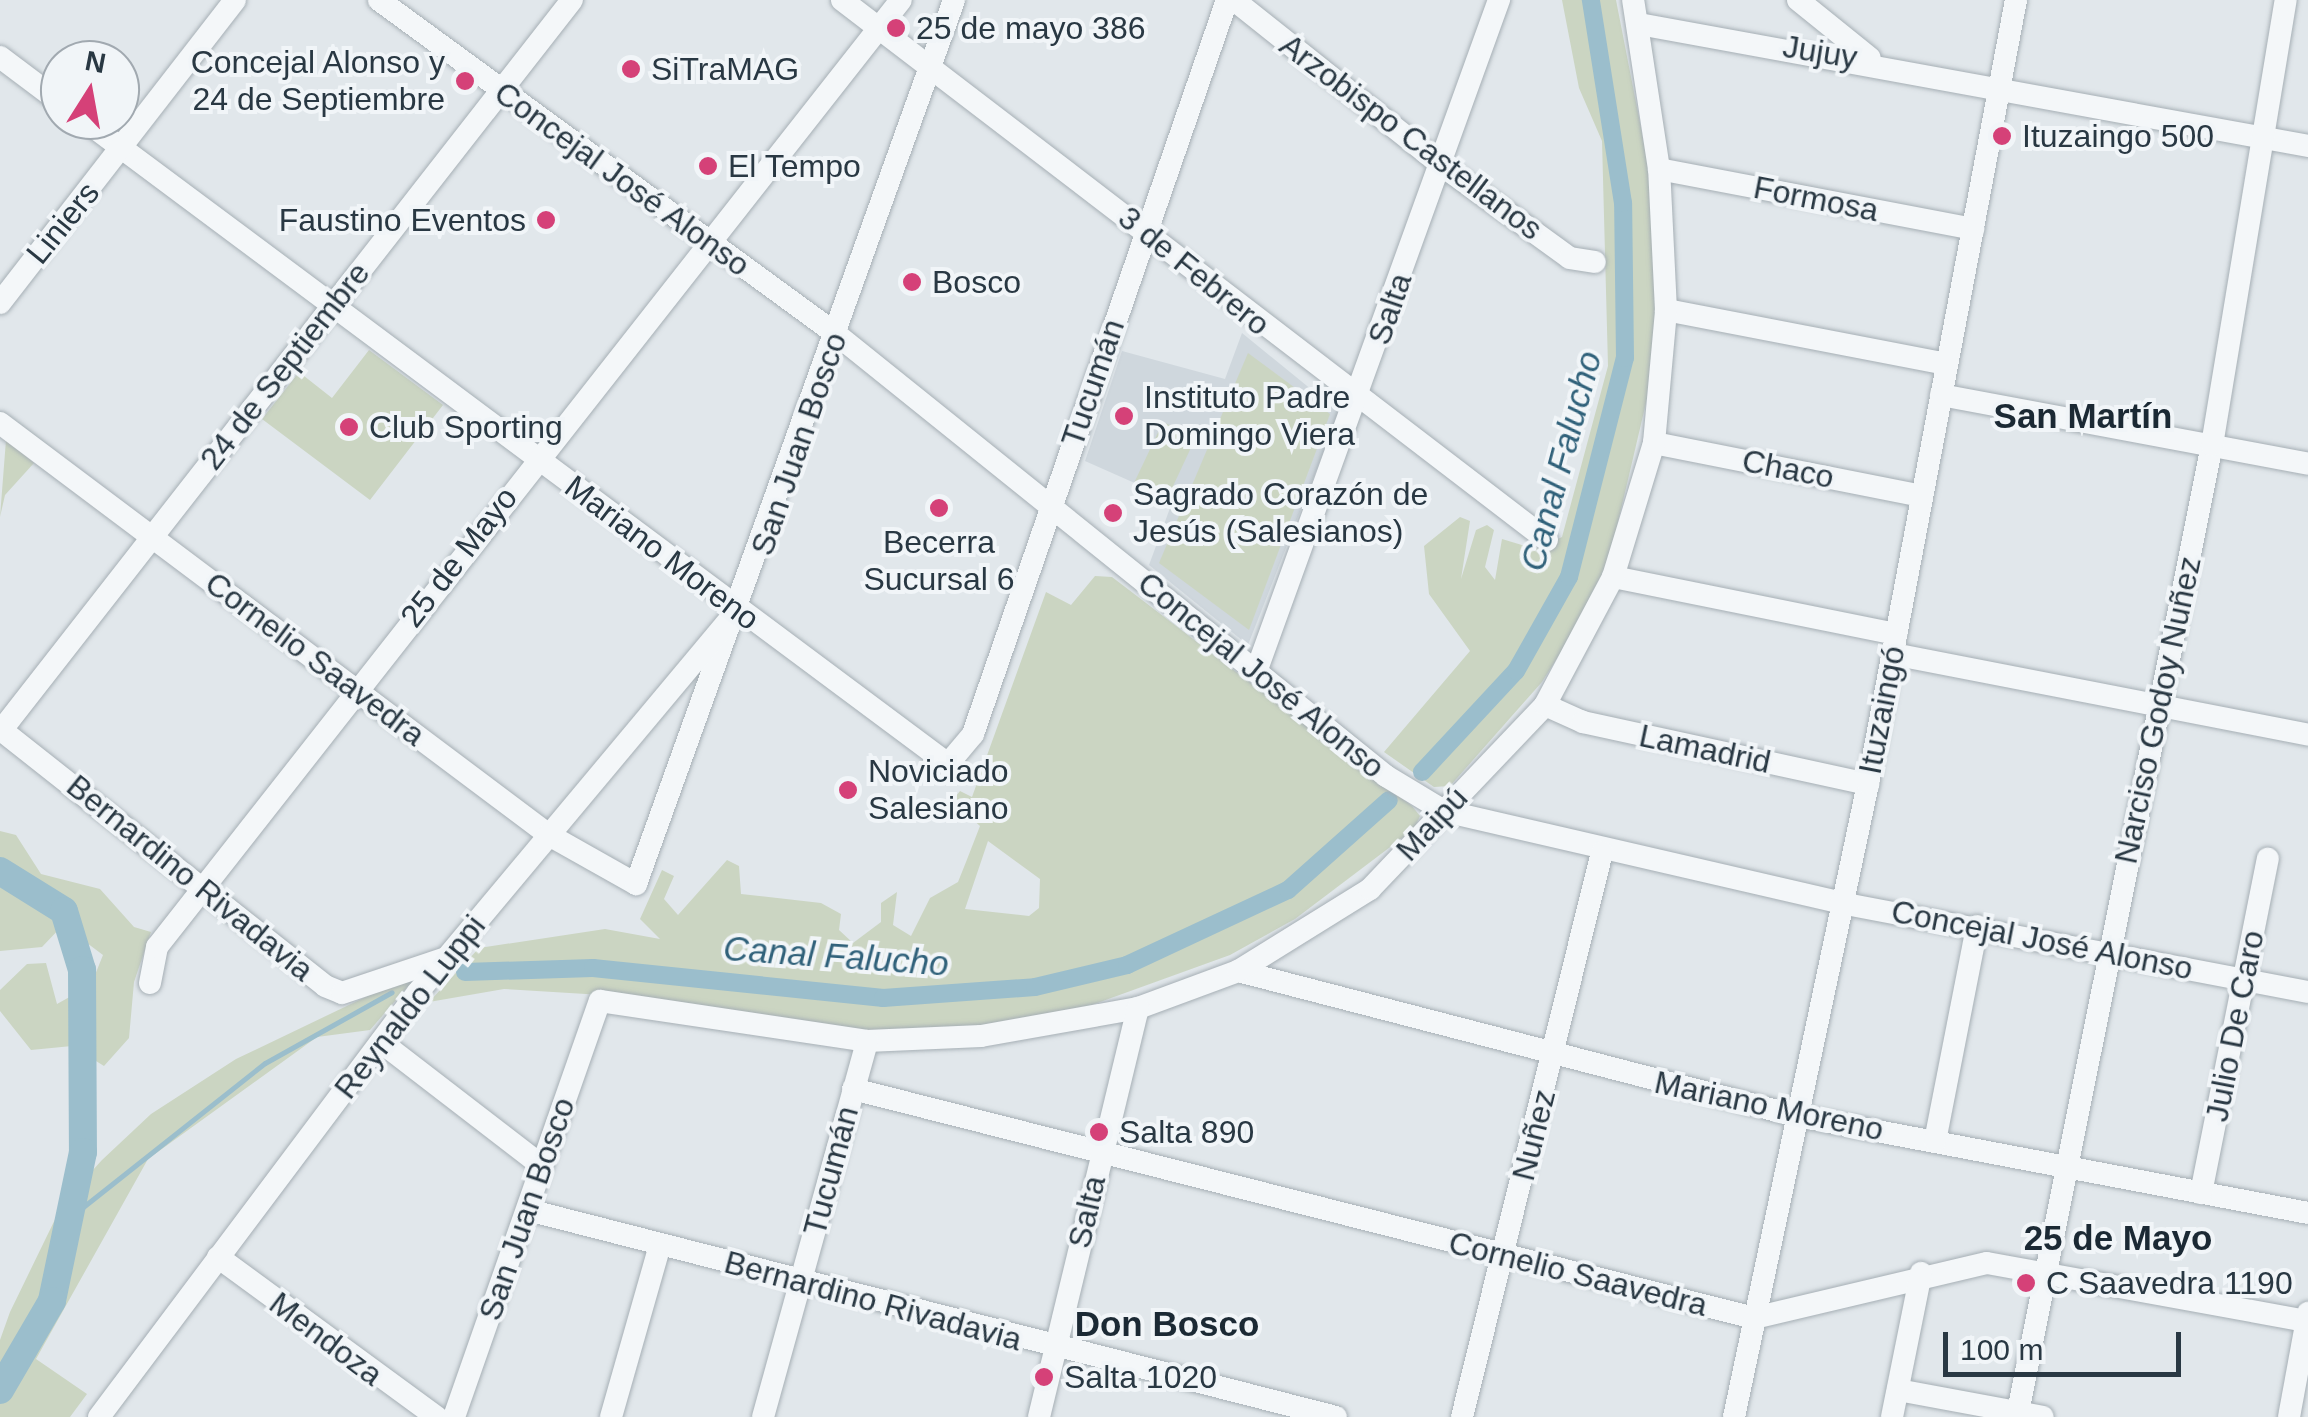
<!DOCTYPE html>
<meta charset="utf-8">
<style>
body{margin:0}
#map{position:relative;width:2308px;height:1417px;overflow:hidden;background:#e1e7eb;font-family:Helvetica,sans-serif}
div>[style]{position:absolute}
.built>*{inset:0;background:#cfd7dd}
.green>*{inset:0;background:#cbd5c2}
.stream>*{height:5px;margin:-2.5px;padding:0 2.5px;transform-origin:2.5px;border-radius:2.5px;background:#9bbecc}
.canal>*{height:18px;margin:-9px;padding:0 9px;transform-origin:9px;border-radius:9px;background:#9bbecc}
.river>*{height:28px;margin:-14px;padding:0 14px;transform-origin:14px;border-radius:14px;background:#9bbecc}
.roads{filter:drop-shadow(0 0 2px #a6afb5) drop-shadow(0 0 2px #a6afb5)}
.minor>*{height:22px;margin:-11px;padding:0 11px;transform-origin:11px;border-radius:11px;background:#f4f7f9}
.dots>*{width:28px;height:28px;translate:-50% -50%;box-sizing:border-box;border:5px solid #f1f5f8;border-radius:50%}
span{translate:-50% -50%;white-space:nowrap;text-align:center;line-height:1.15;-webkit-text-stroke:8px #f1f5f8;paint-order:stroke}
.poi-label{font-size:32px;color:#293843}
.left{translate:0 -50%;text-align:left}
.right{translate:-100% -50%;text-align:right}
.street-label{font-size:32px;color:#293843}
.neighbourhood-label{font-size:35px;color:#1b2934;font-weight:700}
.water-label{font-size:35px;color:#30617a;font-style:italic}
.north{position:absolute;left:40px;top:40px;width:100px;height:100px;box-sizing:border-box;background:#f1f5f8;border:2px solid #a1a9b0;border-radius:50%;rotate:11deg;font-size:28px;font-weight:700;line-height:40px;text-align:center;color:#293843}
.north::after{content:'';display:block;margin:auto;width:35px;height:45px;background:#d54178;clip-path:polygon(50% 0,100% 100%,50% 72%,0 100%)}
.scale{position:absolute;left:1943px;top:1332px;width:238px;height:45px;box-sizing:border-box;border:5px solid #293843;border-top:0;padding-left:12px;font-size:30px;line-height:35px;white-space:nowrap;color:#293843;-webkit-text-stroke:8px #f1f5f8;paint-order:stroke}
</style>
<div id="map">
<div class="built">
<i style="clip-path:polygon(1242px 333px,1339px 412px,1248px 645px,1149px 565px,1173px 500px,1085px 461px,1122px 351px,1225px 379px)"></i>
</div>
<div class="green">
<i style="clip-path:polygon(1562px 0,1616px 0,1657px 210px,1661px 339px,1603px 586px,1542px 682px,1450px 786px,1434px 787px,1384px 752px,1470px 651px,1429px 594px,1424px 546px,1460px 517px,1470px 521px,1461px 579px,1476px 530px,1487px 525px,1494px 530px,1485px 567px,1495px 580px,1502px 539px,1535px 549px,1562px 537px,1608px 366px,1602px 141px,1579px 88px)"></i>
<i style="clip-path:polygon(369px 350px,443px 405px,370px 500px,262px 419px,299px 372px,332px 398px)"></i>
<i style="clip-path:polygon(1248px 353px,1330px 414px,1249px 630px,1159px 563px)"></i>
<i style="clip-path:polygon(1163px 422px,1196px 437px,1167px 499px,1134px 483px)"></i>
<i style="clip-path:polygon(6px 440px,34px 463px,5px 495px,0 517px)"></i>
<i style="clip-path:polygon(evenodd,1095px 576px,1112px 577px,1412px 806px,1420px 816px,1414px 829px,1295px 919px,1230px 955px,1089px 1006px,977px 1028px,842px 1034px,635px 997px,504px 989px,429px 1002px,479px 948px,605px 929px,660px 939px,640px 919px,662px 870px,674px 876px,664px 899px,678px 915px,727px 860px,739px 866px,741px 894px,821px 903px,841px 914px,839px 930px,853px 943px,881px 922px,881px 903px,897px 892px,893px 925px,911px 936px,930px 898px,958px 882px,966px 862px,980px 826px,952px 801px,960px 791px,972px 797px,1046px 592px,1071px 605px,1095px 576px,988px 841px,1040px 879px,1039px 908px,1029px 916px,965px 909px,988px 841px)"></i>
<i style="clip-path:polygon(0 831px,16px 835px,41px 874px,100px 889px,134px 927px,151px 932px,134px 982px,129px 1038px,104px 1066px,72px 1046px,31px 1050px,0 1011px,0 990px,27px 964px,46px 963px,57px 1004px,91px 985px,103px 955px,63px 925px,42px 947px,0 951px)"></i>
<i style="clip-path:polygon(422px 970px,370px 1030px,317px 1037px,148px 1159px,36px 1359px,87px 1394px,70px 1417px,0 1417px,0 1340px,10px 1312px,63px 1203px,102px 1160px,151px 1114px,236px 1059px)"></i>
</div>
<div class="stream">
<i style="left:78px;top:1211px;width:238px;rotate:-38.4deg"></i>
<i style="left:265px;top:1063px;width:145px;rotate:-29.2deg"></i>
</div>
<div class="canal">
<i style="left:1422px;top:772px;width:138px;rotate:-47.1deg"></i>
<i style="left:1516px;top:671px;width:108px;rotate:-60.6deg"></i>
<i style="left:1569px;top:577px;width:226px;rotate:-75.7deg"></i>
<i style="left:1625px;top:358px;width:155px;rotate:-90.7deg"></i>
<i style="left:1623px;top:203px;width:206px;rotate:-99deg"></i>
<i style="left:465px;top:972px;width:128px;rotate:-1.8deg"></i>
<i style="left:593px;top:968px;width:292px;rotate:5.9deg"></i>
<i style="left:883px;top:998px;width:152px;rotate:-4.1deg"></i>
<i style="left:1035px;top:987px;width:95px;rotate:-13.4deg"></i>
<i style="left:1127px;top:965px;width:178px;rotate:-25deg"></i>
<i style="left:1288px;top:890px;width:135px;rotate:-41.7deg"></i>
</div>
<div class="river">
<i style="left:0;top:871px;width:75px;rotate:32deg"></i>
<i style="left:64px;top:911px;width:62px;rotate:73deg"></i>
<i style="left:82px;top:970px;width:182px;rotate:89.7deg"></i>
<i style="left:83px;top:1152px;width:152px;rotate:101.8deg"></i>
<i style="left:52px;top:1301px;width:103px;rotate:120.3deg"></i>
</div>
<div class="roads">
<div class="minor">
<i style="left:379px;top:0;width:566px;rotate:36.16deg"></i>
<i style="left:836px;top:334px;width:706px;rotate:38.79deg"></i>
<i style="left:1386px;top:776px;width:68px;rotate:31.1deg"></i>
<i style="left:1444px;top:811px;width:408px;rotate:13deg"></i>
<i style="left:1841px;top:903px;width:475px;rotate:10.8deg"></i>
<i style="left:842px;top:0;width:888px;rotate:37.45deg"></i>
<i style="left:1234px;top:0;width:263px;rotate:38.5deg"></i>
<i style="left:1440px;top:164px;width:160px;rotate:35.9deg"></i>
<i style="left:1570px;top:258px;width:25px;rotate:9deg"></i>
<i style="left:1798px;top:0;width:92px;rotate:38.9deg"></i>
<i style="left:1639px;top:24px;width:680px;rotate:10.33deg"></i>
<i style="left:0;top:57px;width:75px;rotate:36.9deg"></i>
<i style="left:84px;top:120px;width:1078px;rotate:36.7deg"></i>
<i style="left:948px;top:764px;width:39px;rotate:-50deg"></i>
<i style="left:973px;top:734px;width:777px;rotate:-70.91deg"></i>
<i style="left:1659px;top:169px;width:320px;rotate:10.8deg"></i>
<i style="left:0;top:303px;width:383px;rotate:-52.2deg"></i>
<i style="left:1666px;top:310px;width:286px;rotate:10.9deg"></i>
<i style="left:1941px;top:395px;width:373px;rotate:10.6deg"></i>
<i style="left:0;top:423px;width:686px;rotate:36.89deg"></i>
<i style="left:549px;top:835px;width:100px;rotate:29.4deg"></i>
<i style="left:636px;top:884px;width:939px;rotate:-70.21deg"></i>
<i style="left:1654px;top:443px;width:273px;rotate:11.2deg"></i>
<i style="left:1613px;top:577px;width:289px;rotate:11.4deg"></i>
<i style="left:1893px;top:654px;width:423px;rotate:11deg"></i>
<i style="left:1256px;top:672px;width:715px;rotate:-70.12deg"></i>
<i style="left:1545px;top:705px;width:42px;rotate:24.1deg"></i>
<i style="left:1583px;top:722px;width:292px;rotate:12.3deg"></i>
<i style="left:0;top:729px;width:414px;rotate:38.3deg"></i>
<i style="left:325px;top:986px;width:18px;rotate:22deg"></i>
<i style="left:342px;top:993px;width:110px;rotate:-18.6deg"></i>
<i style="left:0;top:732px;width:929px;rotate:-52deg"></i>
<i style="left:1238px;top:971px;width:573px;rotate:14.55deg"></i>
<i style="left:1793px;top:1115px;width:524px;rotate:10.77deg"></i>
<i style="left:150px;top:983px;width:37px;rotate:-79deg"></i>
<i style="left:157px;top:947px;width:1204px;rotate:-51.85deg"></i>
<i style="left:381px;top:1042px;width:203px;rotate:37.6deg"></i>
<i style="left:853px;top:1089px;width:930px;rotate:14.26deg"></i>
<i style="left:1754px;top:1318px;width:239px;rotate:-13.3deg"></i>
<i style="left:1987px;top:1263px;width:325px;rotate:10.3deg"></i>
<i style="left:1935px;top:1141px;width:219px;rotate:-78.9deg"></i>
<i style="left:2201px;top:1193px;width:341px;rotate:-78.7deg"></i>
<i style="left:528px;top:1210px;width:834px;rotate:14.37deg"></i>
<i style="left:218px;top:1257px;width:271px;rotate:36.2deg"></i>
<i style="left:1898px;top:1390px;width:147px;rotate:10.5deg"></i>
<i style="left:99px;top:1417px;width:531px;rotate:-53.11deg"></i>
<i style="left:418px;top:992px;width:483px;rotate:-50.1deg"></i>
<i style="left:454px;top:1417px;width:441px;rotate:-70.7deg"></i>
<i style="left:600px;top:1001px;width:270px;rotate:8.5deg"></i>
<i style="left:867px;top:1041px;width:114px;rotate:-2.5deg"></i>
<i style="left:981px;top:1036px;width:159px;rotate:-10.1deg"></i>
<i style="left:1138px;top:1008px;width:107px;rotate:-20.3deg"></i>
<i style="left:1238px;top:971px;width:155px;rotate:-31.8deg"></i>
<i style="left:1370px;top:889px;width:254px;rotate:-46.4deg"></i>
<i style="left:1545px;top:705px;width:145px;rotate:-62deg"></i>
<i style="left:1613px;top:577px;width:140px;rotate:-73deg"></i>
<i style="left:1654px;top:443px;width:134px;rotate:-84.8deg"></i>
<i style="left:1666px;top:310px;width:141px;rotate:-92.8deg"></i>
<i style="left:1659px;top:169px;width:171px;rotate:-98.7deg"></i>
<i style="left:611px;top:1417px;width:179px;rotate:-74.1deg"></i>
<i style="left:763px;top:1417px;width:390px;rotate:-74.5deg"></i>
<i style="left:1039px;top:1417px;width:421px;rotate:-76.4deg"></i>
<i style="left:1462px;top:1417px;width:582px;rotate:-76.08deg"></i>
<i style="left:1734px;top:1417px;width:647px;rotate:-78.05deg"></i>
<i style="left:1868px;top:784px;width:798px;rotate:-79.31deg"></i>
<i style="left:1892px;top:1417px;width:147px;rotate:-78.6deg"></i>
<i style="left:2017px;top:1417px;width:991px;rotate:-78.66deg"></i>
<i style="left:2212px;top:445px;width:451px;rotate:-80.6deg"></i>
<i style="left:2289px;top:1417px;width:106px;rotate:-79.6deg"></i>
</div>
</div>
<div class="dots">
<i style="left:896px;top:28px;background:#d54178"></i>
<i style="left:631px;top:69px;background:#d54178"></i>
<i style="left:465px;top:81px;background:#d54178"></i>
<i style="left:2002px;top:136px;background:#d54178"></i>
<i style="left:708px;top:166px;background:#d54178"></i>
<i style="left:546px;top:220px;background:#d54178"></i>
<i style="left:912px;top:282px;background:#d54178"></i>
<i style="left:1124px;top:416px;background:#d54178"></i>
<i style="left:349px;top:427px;background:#d54178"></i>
<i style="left:939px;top:508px;background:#d54178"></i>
<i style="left:1113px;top:513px;background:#d54178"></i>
<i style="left:848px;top:790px;background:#d54178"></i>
<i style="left:1099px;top:1132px;background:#d54178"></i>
<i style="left:2026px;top:1283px;background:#d54178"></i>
<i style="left:1044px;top:1377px;background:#d54178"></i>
</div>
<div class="poi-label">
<span class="left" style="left:916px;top:28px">25 de mayo 386</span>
<span class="right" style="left:445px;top:81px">Concejal Alonso y<br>24 de Septiembre</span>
<span class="left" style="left:651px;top:69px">SiTraMAG</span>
<span class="left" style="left:2022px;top:136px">Ituzaingo 500</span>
<span class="left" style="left:728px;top:166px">El Tempo</span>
<span class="right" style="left:526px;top:220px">Faustino Eventos</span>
<span class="left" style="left:932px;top:282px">Bosco</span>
<span class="left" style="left:1144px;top:416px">Instituto Padre<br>Domingo Viera</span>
<span class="left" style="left:369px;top:427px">Club Sporting</span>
<span class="left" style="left:1133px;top:513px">Sagrado Corazón de<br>Jesús (Salesianos)</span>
<span style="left:939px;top:561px">Becerra<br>Sucursal 6</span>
<span class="left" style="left:868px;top:790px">Noviciado<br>Salesiano</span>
<span class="left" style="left:1119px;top:1132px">Salta 890</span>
<span class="left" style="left:2046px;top:1283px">C Saavedra 1190</span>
<span class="left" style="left:1064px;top:1377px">Salta 1020</span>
</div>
<div class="street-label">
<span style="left:1820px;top:52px;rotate:9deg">Jujuy</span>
<span style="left:1411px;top:137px;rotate:37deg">Arzobispo Castellanos</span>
<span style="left:622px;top:179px;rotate:36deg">Concejal José Alonso</span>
<span style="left:1816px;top:199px;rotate:11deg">Formosa</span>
<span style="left:63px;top:223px;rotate:-51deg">Liniers</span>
<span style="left:1194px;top:271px;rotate:39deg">3 de Febrero</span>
<span style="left:1390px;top:309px;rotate:-71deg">Salta</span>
<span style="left:285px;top:366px;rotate:-52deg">24 de Septiembre</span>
<span style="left:1093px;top:383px;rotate:-71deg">Tucumán</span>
<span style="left:799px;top:444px;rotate:-71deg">San Juan Bosco</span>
<span style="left:1788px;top:469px;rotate:11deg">Chaco</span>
<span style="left:662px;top:553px;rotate:37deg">Mariano Moreno</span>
<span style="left:459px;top:557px;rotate:-52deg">25 de Mayo</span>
<span style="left:315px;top:659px;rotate:37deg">Cornelio Saavedra</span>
<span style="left:1261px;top:675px;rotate:39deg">Concejal José Alonso</span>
<span style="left:1882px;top:710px;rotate:-79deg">Ituzaingó</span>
<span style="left:2158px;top:710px;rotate:-78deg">Narciso Godoy Nuñez</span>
<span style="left:1705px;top:749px;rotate:12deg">Lamadrid</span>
<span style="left:1432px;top:824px;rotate:-47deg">Maipú</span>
<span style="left:190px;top:878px;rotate:39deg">Bernardino Rivadavia</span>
<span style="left:2042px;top:940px;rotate:11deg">Concejal José Alonso</span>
<span style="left:410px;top:1007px;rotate:-52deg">Reynaldo Luppi</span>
<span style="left:2235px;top:1026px;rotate:-79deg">Julio De Caro</span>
<span style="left:1769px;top:1106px;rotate:12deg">Mariano Moreno</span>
<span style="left:1534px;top:1135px;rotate:-76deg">Nuñez</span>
<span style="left:831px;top:1171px;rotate:-75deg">Tucumán</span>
<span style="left:527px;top:1209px;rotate:-71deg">San Juan Bosco</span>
<span style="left:1087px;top:1212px;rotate:-77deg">Salta</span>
<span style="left:1578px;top:1274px;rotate:14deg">Cornelio Saavedra</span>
<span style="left:873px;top:1301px;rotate:15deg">Bernardino Rivadavia</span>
<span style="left:326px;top:1339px;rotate:37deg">Mendoza</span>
</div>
<div class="neighbourhood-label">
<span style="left:2083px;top:416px">San Martín</span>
<span style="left:2118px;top:1238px">25 de Mayo</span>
<span style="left:1167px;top:1324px">Don Bosco</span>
</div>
<div class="water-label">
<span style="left:1561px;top:461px;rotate:-75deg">Canal Falucho</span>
<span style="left:836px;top:956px;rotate:4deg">Canal Falucho</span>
</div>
<div class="north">N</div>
<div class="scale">100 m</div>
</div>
